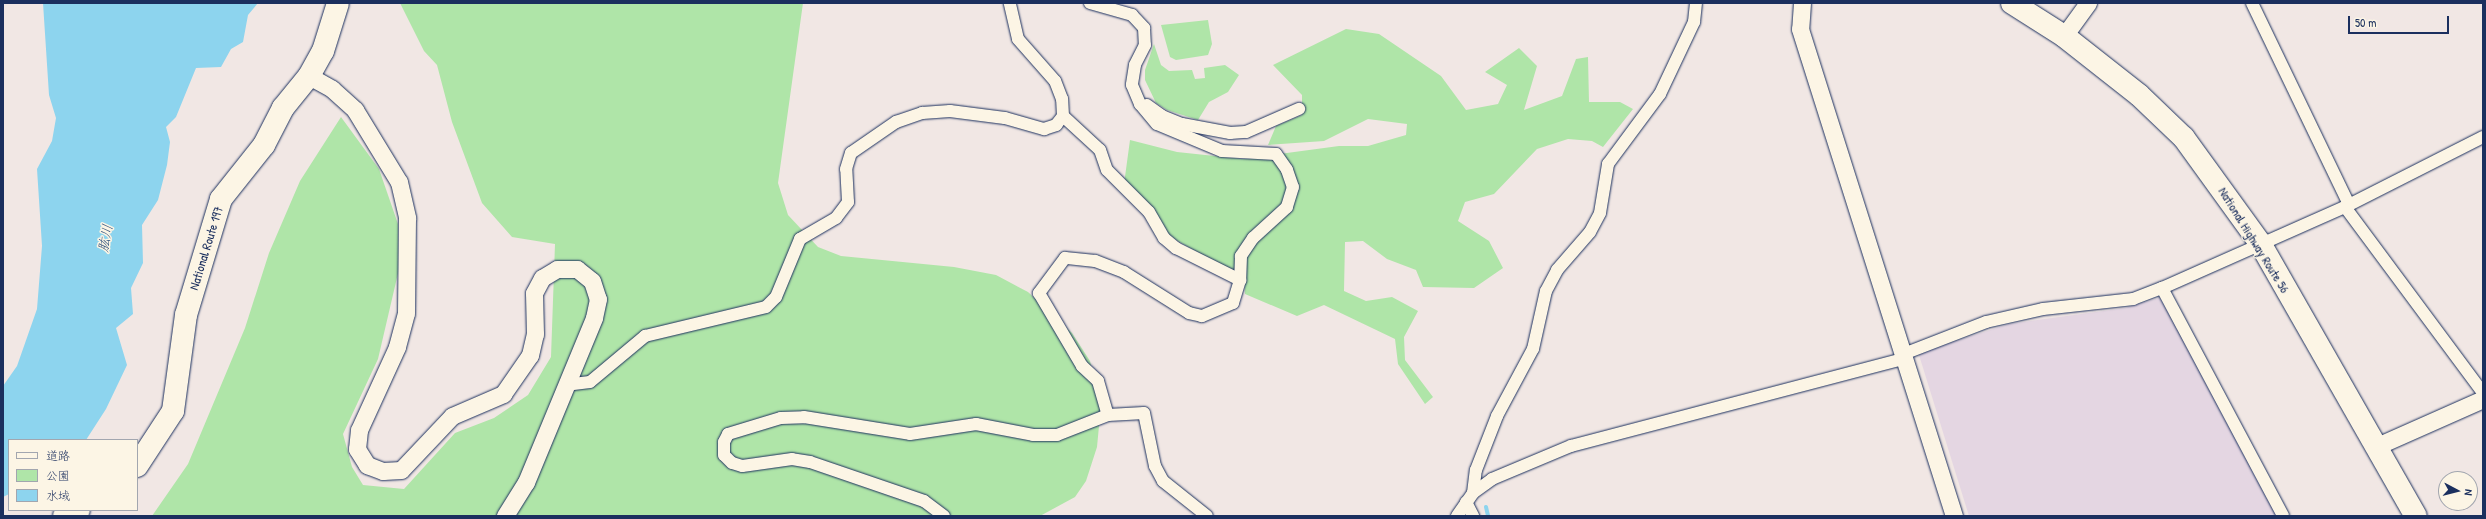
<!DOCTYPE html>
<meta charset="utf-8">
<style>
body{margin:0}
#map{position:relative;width:2486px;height:519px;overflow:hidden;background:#f1e7e4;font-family:"Patrick Hand","Klee One",sans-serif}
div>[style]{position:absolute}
.built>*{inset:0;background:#e4d6e2}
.green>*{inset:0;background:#afe5a8}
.water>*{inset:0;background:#8dd4ee}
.stream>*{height:4px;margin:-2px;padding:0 2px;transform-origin:2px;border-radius:2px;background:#8dd4ee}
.roads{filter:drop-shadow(0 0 1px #1b2f5e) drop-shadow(0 0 1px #1b2f5e)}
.street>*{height:12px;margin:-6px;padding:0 6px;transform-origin:6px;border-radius:6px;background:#fcf5e5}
.secondary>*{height:17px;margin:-8.5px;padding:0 8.5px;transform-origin:8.5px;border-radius:8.5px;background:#fcf5e5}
.highway>*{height:22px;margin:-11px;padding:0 11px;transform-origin:11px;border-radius:11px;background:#fcf5e5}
span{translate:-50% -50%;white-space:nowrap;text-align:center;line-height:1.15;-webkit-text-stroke:3px #fcf5e5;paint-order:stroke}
.street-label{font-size:13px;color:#1b2f5e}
.water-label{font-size:14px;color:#385882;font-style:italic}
.frame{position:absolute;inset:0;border:4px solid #1b2f5e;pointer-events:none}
.legend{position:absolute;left:8px;top:439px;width:130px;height:72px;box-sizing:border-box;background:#fcf5e5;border:1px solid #a2a6af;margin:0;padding:5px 7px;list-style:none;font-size:12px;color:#1b2f5e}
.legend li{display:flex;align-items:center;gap:8px;height:20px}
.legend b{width:20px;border:1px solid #a2a6af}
.north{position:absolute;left:2438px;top:471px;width:40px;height:40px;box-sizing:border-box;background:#fcf5e5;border:1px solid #a2a6af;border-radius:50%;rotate:97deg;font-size:11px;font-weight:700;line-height:16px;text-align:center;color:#1b2f5e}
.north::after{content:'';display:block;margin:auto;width:14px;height:18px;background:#1b2f5e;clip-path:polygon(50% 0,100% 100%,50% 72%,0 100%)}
.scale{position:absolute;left:2348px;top:16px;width:101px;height:18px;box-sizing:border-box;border:2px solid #1b2f5e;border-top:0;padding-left:5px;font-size:12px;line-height:14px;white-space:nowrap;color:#1b2f5e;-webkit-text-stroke:3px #fcf5e5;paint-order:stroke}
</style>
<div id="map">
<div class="built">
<i style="clip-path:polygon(2162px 297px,2279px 516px,1969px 516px,1919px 355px,1921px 352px,2009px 324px,2125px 308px)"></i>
</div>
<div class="green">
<i style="clip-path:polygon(400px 3px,803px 3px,778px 183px,788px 215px,818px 247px,841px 256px,954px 267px,996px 275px,1028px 292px,1072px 333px,1090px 361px,1101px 405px,1097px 447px,1086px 481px,1075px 497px,1040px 516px,152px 516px,188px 464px,245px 328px,269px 253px,300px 181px,341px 117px,379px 169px,398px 224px,399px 269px,378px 359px,343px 434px,352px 467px,363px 485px,404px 489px,455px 433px,494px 418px,528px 395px,551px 357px,555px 244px,512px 237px,482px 203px,452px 122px,437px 65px,424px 51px)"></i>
<i style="clip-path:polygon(1208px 20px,1212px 44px,1208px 55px,1176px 60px,1170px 57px,1161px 25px)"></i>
<i style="clip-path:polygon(1346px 29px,1379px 34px,1441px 76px,1466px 110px,1498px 104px,1507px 85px,1485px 72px,1519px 48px,1537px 66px,1524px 110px,1562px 96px,1576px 59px,1588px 57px,1589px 102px,1620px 102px,1633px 109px,1603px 147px,1592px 141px,1568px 139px,1537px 149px,1494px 194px,1465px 202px,1458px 221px,1489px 241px,1503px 268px,1474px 288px,1423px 287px,1416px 270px,1387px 259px,1363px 241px,1345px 242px,1344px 291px,1366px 301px,1392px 297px,1418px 311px,1404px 337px,1405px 360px,1433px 397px,1425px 404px,1398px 364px,1395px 339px,1324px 305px,1297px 316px,1245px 294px,1244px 279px,1169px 236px,1124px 184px,1130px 140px,1177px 152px,1243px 159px,1339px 146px,1368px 146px,1406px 135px,1407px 124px,1368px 119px,1324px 141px,1268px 145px,1276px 126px,1302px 115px,1302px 95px,1273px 65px)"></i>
<i style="clip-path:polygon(1154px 44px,1161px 65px,1169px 71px,1192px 70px,1195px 79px,1205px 78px,1204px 68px,1225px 65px,1239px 75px,1228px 92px,1209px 102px,1198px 120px,1167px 110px,1156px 103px,1145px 80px,1145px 70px)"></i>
</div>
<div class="water">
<i style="clip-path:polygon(43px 3px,258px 3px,248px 15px,243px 42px,231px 49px,221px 67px,196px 68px,176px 117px,166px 127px,170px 142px,167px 165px,158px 200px,142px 225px,143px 263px,131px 288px,133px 314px,116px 328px,127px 365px,106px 409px,86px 440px,9px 440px,9px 494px,3px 497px,3px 386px,17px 366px,37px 309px,42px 246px,37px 169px,52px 141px,56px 118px,49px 95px)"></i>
</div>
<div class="stream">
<i style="left:1486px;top:507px;width:9px;rotate:77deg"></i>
</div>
<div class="roads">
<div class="street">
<i style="left:1090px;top:3px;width:44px;rotate:15.9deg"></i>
<i style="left:1132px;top:15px;width:18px;rotate:47deg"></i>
<i style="left:1144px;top:28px;width:17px;rotate:87deg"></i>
<i style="left:1145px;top:45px;width:22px;rotate:117deg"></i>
<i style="left:1135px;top:65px;width:20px;rotate:99deg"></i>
<i style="left:1132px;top:85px;width:21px;rotate:67deg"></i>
<i style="left:1140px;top:104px;width:26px;rotate:50deg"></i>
<i style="left:1157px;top:124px;width:70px;rotate:22.6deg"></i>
<i style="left:1222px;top:151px;width:54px;rotate:3.2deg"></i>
<i style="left:1276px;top:154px;width:19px;rotate:55deg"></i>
<i style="left:1287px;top:170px;width:18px;rotate:71deg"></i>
<i style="left:1293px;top:187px;width:21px;rotate:107deg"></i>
<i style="left:1287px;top:207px;width:46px;rotate:137.6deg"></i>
<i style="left:1253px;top:238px;width:22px;rotate:124deg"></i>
<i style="left:1241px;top:256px;width:24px;rotate:92deg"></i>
<i style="left:2252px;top:3px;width:224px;rotate:64.3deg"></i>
<i style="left:1147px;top:105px;width:19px;rotate:36deg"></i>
<i style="left:1162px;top:116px;width:22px;rotate:22deg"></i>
<i style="left:1182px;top:124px;width:49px;rotate:10.6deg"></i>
<i style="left:1230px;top:133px;width:16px;rotate:-4deg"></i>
<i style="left:1246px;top:132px;width:58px;rotate:-23.5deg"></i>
<i style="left:1063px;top:116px;width:50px;rotate:42.6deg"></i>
<i style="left:1100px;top:150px;width:21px;rotate:71deg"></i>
<i style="left:1107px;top:170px;width:59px;rotate:45deg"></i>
<i style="left:1149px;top:212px;width:30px;rotate:60deg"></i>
<i style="left:1164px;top:238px;width:16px;rotate:40deg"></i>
<i style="left:1176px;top:248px;width:72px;rotate:26.6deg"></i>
<i style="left:1240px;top:280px;width:24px;rotate:107deg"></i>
<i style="left:1233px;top:303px;width:34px;rotate:157deg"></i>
<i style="left:1202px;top:316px;width:13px;rotate:-167deg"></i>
<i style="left:1189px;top:313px;width:77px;rotate:-147.8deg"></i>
<i style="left:1124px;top:272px;width:31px;rotate:-159deg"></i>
<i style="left:1095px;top:261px;width:30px;rotate:-174deg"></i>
<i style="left:1065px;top:258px;width:44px;rotate:126.6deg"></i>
<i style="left:1039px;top:293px;width:85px;rotate:59.5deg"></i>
<i style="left:1082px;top:366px;width:22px;rotate:43deg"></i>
<i style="left:1098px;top:381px;width:35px;rotate:74deg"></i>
<i style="left:2345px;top:207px;width:232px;rotate:53.4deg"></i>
<i style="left:2162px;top:288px;width:258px;rotate:62deg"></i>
<i style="left:1901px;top:355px;width:91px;rotate:-21.2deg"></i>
<i style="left:1986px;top:322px;width:58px;rotate:-12.8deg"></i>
<i style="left:2043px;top:309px;width:91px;rotate:-6.3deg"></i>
<i style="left:2133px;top:299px;width:31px;rotate:-21deg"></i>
<i style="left:2162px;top:288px;width:200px;rotate:-23.9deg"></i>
<i style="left:2345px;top:207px;width:155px;rotate:-26.9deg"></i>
<i style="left:565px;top:385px;width:25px;rotate:-7deg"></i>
<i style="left:590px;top:382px;width:72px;rotate:-39.9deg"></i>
<i style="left:645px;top:336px;width:124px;rotate:-13.5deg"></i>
<i style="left:766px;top:307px;width:14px;rotate:-45deg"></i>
<i style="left:776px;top:297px;width:63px;rotate:-67.5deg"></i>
<i style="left:800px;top:239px;width:42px;rotate:-30.3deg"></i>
<i style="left:836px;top:218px;width:20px;rotate:-53deg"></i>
<i style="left:848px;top:202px;width:33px;rotate:-93deg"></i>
<i style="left:846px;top:169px;width:17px;rotate:-73deg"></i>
<i style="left:851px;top:153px;width:55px;rotate:-34.6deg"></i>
<i style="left:896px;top:122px;width:28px;rotate:-19deg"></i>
<i style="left:922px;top:113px;width:28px;rotate:-4deg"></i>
<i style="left:950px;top:111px;width:55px;rotate:7.3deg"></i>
<i style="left:1005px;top:118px;width:41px;rotate:15.8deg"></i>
<i style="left:1044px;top:129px;width:13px;rotate:-18deg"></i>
<i style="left:1056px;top:125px;width:11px;rotate:-52deg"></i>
<i style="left:1063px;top:116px;width:17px;rotate:-93deg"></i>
<i style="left:1062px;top:99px;width:19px;rotate:-111deg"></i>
<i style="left:1055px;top:81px;width:56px;rotate:-131.4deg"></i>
<i style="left:1018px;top:39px;width:37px;rotate:-103deg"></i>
<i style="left:1473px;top:493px;width:23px;rotate:-83deg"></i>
<i style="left:1476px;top:470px;width:58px;rotate:-68.7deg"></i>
<i style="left:1497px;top:416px;width:76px;rotate:-61.8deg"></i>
<i style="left:1533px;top:349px;width:59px;rotate:-77.4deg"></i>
<i style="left:1546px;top:291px;width:24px;rotate:-62deg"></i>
<i style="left:1557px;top:270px;width:50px;rotate:-49deg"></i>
<i style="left:1590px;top:232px;width:21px;rotate:-62deg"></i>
<i style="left:1600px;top:213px;width:50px;rotate:-80.7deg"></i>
<i style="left:1608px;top:164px;width:87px;rotate:-53.4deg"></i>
<i style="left:1660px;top:94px;width:80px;rotate:-64.7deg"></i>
<i style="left:1694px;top:22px;width:19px;rotate:-84deg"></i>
<i style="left:1466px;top:502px;width:16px;rotate:63deg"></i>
<i style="left:944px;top:516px;width:25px;rotate:-143deg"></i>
<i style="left:924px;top:501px;width:120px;rotate:-161.1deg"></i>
<i style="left:810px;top:462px;width:18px;rotate:-171deg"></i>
<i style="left:792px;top:459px;width:50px;rotate:172deg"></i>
<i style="left:742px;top:466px;width:10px;rotate:-163deg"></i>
<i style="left:732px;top:463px;width:11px;rotate:-135deg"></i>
<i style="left:724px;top:455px;width:13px;rotate:-90deg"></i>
<i style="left:724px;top:442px;width:9px;rotate:-63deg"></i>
<i style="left:728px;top:434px;width:55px;rotate:-16.8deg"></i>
<i style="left:781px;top:418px;width:23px;rotate:-2deg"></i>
<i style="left:804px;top:417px;width:107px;rotate:9.1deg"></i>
<i style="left:910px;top:434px;width:67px;rotate:-8.6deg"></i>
<i style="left:976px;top:424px;width:58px;rotate:10.9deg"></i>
<i style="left:1033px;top:435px;width:24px"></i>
<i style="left:1057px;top:435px;width:55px;rotate:-21.4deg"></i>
<i style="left:1108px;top:415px;width:36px;rotate:-3deg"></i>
<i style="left:1144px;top:413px;width:54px;rotate:78.3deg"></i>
<i style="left:1155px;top:466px;width:17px;rotate:62deg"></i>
<i style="left:1163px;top:481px;width:56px;rotate:38.5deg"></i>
<i style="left:1457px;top:516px;width:28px;rotate:-55deg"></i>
<i style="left:1473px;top:493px;width:24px;rotate:-36deg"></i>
<i style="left:1492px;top:479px;width:86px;rotate:-22.7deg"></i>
<i style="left:1571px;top:446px;width:343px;rotate:-14.7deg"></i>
</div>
<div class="secondary">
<i style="left:1802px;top:3px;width:26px;rotate:94deg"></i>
<i style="left:1800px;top:29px;width:511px;rotate:72.45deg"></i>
<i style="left:2064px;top:36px;width:41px;rotate:-54deg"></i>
<i style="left:309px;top:76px;width:26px;rotate:29deg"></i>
<i style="left:332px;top:89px;width:31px;rotate:42deg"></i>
<i style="left:355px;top:110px;width:84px;rotate:58.6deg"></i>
<i style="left:399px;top:182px;width:37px;rotate:77deg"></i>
<i style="left:407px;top:218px;width:95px;rotate:90.6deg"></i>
<i style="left:406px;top:313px;width:35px;rotate:105deg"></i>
<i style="left:397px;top:347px;width:91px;rotate:114.6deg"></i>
<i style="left:359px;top:430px;width:19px;rotate:96deg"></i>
<i style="left:357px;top:449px;width:19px;rotate:58deg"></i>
<i style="left:367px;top:465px;width:17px;rotate:21deg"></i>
<i style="left:383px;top:471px;width:18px;rotate:-3deg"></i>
<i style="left:401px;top:470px;width:74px;rotate:-46.6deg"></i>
<i style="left:452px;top:416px;width:56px;rotate:-23.3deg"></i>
<i style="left:503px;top:394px;width:47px;rotate:-55.3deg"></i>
<i style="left:530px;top:355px;width:22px;rotate:-77deg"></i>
<i style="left:535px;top:334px;width:41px;rotate:-91.4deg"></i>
<i style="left:534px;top:293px;width:17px;rotate:-62deg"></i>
<i style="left:542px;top:278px;width:17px;rotate:-31deg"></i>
<i style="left:557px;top:269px;width:20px"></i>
<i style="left:577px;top:269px;width:19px;rotate:39deg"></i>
<i style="left:592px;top:281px;width:19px;rotate:72deg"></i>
<i style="left:598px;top:299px;width:19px;rotate:102deg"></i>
<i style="left:594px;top:318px;width:178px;rotate:112.5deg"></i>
<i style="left:526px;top:482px;width:40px;rotate:122deg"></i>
<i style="left:2377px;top:446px;width:116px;rotate:-23.9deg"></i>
</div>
<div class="highway">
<i style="left:2012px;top:3px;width:62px;rotate:32.4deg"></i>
<i style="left:2064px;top:36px;width:95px;rotate:38.2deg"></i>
<i style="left:2139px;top:95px;width:62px;rotate:43.7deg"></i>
<i style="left:2184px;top:138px;width:130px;rotate:54.1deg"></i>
<i style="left:2260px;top:243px;width:314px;rotate:60.3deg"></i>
<i style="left:137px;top:466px;width:66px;rotate:-56.8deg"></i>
<i style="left:173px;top:411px;width:97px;rotate:-82.3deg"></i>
<i style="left:186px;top:315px;width:121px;rotate:-73.2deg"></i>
<i style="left:221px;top:199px;width:69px;rotate:-51.5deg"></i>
<i style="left:264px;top:145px;width:42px;rotate:-62.8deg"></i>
<i style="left:283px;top:108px;width:41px;rotate:-50.9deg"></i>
<i style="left:309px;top:76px;width:29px;rotate:-61deg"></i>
<i style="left:323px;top:51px;width:50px;rotate:-72.6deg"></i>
<i style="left:64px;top:516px;width:16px;rotate:-22deg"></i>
</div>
</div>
<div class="street-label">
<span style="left:2254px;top:240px;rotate:58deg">National Highway Route 56</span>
<span style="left:206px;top:248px;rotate:-73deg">National Route 197</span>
</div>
<div class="water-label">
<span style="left:105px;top:238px;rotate:-79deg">肱川</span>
</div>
<div class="frame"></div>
<ul class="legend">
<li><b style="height:5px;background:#fcf5e5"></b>道路</li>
<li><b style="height:11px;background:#afe5a8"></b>公園</li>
<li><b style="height:11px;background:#8dd4ee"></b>水域</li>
</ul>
<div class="north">N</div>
<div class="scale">50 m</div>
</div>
